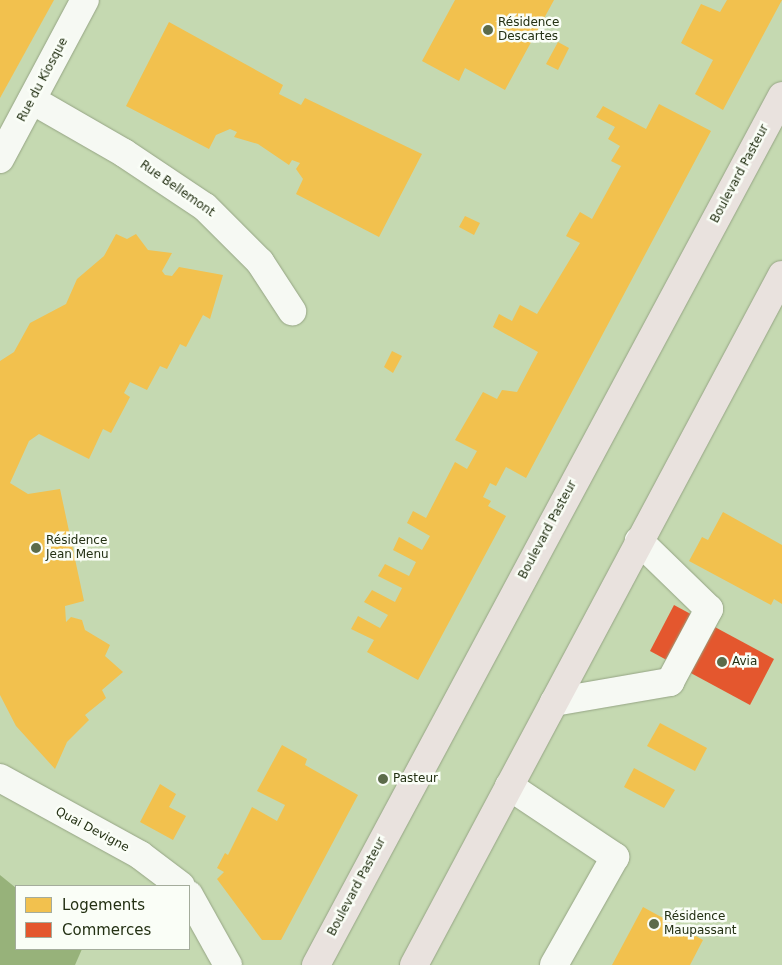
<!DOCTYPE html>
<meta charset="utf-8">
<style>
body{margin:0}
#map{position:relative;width:782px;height:965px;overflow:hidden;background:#c5d9b1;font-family:"DejaVu Sans",sans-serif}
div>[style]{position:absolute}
.water>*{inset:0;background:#97b27a}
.homes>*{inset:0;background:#f2c14e}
.shops>*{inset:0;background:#e4572e}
.roads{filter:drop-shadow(0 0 1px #95a484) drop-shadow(0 0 1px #95a484)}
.minor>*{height:28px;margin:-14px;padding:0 14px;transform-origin:14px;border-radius:14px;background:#f6f9f3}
.major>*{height:28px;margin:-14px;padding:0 14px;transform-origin:14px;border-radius:14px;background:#e9e2de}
.dots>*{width:14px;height:14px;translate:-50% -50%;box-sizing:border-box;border:2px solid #fafef7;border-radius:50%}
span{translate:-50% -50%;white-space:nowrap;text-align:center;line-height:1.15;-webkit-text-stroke:5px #fafef7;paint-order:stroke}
.poi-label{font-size:12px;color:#233013}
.left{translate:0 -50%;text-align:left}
.street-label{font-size:12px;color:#233013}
.legend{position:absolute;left:15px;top:885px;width:175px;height:65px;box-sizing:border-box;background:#fafef7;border:1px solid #a4ac9c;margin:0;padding:6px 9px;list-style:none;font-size:15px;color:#233013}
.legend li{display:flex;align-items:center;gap:10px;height:25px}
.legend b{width:25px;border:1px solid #a4ac9c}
</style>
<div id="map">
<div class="water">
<i style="clip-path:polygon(0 875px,16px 888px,16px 949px,82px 949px,75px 965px,0 965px)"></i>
</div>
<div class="homes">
<i style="clip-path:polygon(0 0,54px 0,0 98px)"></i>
<i style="clip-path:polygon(455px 0,554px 0,505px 90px,465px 68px,459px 81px,422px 61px)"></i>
<i style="clip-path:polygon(727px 0,782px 0,723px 110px,695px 94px,713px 60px,681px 43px,701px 4px,720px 12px)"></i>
<i style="clip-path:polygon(169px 22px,283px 85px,279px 94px,301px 105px,305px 98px,422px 154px,379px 237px,296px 194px,303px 179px,296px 169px,300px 163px,292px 160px,289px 165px,258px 144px,234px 137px,237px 132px,230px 129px,216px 135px,209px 149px,126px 106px)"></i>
<i style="clip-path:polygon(558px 42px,569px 48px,558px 70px,546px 64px)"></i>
<i style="clip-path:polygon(659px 104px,711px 131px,526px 478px,506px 467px,496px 486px,490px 483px,483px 497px,491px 501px,488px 506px,506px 516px,418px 680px,367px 652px,374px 640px,351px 629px,358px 616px,380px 628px,388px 615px,364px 602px,372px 590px,395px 602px,402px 588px,378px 576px,385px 564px,409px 576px,416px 562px,393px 550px,399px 537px,422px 550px,430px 536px,407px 523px,413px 511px,426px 518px,455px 462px,467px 469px,477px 451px,455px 440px,483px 392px,497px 399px,502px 390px,517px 392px,538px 352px,493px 327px,499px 314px,512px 321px,520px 305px,537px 314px,580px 243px,566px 236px,572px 225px,580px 212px,592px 219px,621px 166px,611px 161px,620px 146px,608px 139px,615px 127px,596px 117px,603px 106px,646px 129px)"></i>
<i style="clip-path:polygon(465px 216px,480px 223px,474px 235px,459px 227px)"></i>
<i style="clip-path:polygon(116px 234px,127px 239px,136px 234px,148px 250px,172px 253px,162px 271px,165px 275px,172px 276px,179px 267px,223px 275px,210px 319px,203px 315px,186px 347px,180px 344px,167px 369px,160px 366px,147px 390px,130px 382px,124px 393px,130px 397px,111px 433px,103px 429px,89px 459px,39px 434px,29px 441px,10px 483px,28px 494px,60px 489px,84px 601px,65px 606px,66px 622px,71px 617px,82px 620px,85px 630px,110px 645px,105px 656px,123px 672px,102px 690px,106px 698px,85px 715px,89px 720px,67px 742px,55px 769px,16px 726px,0 695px,0 361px,14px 352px,30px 323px,66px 304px,77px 279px,104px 256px)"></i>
<i style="clip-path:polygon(392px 351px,402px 356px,393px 373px,384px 367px)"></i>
<i style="clip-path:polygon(723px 512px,782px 545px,782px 604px,774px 599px,771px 605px,689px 561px,702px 537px,708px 540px)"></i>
<i style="clip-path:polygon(660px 723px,707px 748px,695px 771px,647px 746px)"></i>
<i style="clip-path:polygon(282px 745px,307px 759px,305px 765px,358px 795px,281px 940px,262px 940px,217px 879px,224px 872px,217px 868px,225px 853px,228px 855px,252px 807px,277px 821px,285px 805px,257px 791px)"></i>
<i style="clip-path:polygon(634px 768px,675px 790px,664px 808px,624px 787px)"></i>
<i style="clip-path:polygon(160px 784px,176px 794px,169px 807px,186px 816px,173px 840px,140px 822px)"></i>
<i style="clip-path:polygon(643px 907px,703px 940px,690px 965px,612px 965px)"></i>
</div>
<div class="shops">
<i style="clip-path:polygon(674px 605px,774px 659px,750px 705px,650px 651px)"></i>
</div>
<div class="roads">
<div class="minor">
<i style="left:32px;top:100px;width:106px;rotate:29.9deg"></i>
<i style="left:124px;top:153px;width:97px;rotate:33.7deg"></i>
<i style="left:205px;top:207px;width:78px;rotate:45deg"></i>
<i style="left:260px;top:262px;width:59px;rotate:56.9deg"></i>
<i style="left:0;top:159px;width:180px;rotate:-61.9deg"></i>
<i style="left:554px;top:702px;width:118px;rotate:-9.8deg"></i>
<i style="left:670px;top:682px;width:83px;rotate:-61.9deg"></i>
<i style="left:709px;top:609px;width:98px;rotate:-135.8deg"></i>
<i style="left:0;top:778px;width:160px;rotate:28.8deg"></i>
<i style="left:140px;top:855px;width:51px;rotate:37.1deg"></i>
<i style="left:509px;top:786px;width:128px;rotate:33.8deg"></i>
<i style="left:615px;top:857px;width:124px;rotate:119.5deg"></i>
<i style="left:189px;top:895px;width:80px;rotate:60.9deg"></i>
</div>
<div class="major">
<i style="left:316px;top:965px;width:986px;rotate:-61.8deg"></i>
<i style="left:414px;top:965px;width:782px;rotate:-61.93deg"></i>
</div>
</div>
<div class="dots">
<i style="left:488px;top:30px;background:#5c6b4a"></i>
<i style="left:36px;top:548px;background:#5c6b4a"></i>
<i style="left:722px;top:662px;background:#5c6b4a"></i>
<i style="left:383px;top:779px;background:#5c6b4a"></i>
<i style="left:654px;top:924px;background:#5c6b4a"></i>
</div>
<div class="poi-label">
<span class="left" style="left:498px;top:30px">Résidence<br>Descartes</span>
<span class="left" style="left:46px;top:548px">Résidence<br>Jean Menu</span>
<span class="left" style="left:732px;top:662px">Avia</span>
<span class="left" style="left:393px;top:779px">Pasteur</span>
<span class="left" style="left:664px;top:924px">Résidence<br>Maupassant</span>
</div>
<div class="street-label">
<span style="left:43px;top:80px;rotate:-62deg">Rue du Kiosque</span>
<span style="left:740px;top:174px;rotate:-62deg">Boulevard Pasteur</span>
<span style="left:177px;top:189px;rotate:35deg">Rue Bellemont</span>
<span style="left:548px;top:530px;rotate:-62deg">Boulevard Pasteur</span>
<span style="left:92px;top:830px;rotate:28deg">Quai Devigne</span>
<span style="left:357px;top:887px;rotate:-62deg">Boulevard Pasteur</span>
</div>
<ul class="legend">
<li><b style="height:14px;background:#f2c14e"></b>Logements</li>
<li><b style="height:14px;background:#e4572e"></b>Commerces</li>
</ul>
</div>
